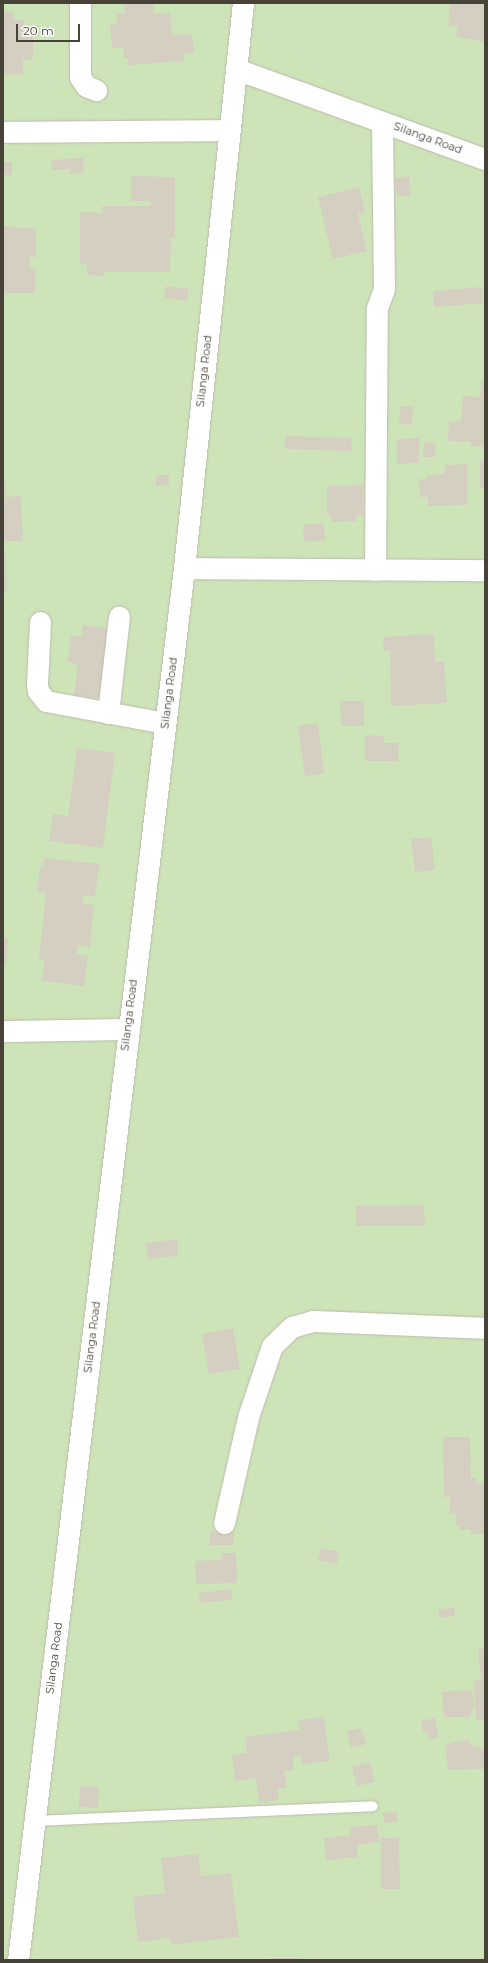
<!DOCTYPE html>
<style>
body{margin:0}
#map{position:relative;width:488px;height:1963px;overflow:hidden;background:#f4f2eb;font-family:Montserrat,sans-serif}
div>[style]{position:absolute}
.green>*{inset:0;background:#cde4b8}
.building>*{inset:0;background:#d5cfc1}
.roads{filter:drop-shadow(0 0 1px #bfbaae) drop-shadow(0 0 1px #bfbaae)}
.lane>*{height:10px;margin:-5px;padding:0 5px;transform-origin:5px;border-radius:5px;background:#fff}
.street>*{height:21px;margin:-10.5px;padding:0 10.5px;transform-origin:10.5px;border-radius:10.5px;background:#fff}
span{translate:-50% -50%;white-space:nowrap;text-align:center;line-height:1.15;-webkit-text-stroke:3.5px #fff;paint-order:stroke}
.street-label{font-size:11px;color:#484339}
.frame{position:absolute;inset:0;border:4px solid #484339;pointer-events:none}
.scale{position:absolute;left:16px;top:24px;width:64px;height:18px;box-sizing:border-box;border:2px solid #484339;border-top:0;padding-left:5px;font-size:12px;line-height:14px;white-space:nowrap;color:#484339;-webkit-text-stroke:3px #fff;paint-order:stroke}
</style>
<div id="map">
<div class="green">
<i style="clip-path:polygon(3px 3px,485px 3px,485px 1960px,3px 1960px)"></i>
</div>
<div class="building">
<i style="clip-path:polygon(124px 3px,153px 3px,154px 14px,170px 13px,172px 35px,192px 34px,194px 53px,184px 54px,184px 61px,128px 65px,128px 58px,124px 58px,123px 47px,112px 48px,110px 24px,117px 23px,116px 14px,125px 13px)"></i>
<i style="clip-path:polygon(450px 3px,485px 3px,485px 42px,456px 37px,458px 27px,448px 26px)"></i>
<i style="clip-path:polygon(3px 11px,13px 11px,14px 20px,24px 20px,24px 30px,33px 31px,33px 59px,23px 60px,23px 74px,3px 75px)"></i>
<i style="clip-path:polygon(83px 158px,84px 173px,69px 174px,69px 169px,52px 170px,51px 160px)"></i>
<i style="clip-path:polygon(3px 162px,12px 162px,12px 175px,3px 175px)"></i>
<i style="clip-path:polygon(131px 176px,175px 177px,175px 238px,171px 238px,170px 272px,104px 272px,104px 276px,87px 275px,87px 264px,80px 264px,80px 212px,103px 213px,102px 206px,151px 206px,151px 201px,131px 201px)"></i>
<i style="clip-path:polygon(409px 176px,411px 195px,397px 197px,395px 178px)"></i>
<i style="clip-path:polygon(359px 187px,365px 212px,358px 214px,367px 251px,333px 259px,318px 197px)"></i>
<i style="clip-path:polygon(3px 226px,36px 229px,36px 257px,30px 257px,30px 269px,35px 269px,35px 293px,3px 293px)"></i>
<i style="clip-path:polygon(166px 286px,189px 289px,187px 301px,164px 298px)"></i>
<i style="clip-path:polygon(482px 287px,483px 303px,434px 307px,433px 291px)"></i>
<i style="clip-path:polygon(481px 381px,485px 381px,485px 447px,471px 446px,471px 442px,448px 441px,449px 421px,461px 421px,463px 396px,480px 397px)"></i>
<i style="clip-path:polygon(400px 406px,413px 407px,412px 425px,399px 424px)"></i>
<i style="clip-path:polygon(285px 436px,352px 438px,351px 451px,285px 449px)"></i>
<i style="clip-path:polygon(419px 438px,419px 463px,397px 464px,397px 439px)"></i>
<i style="clip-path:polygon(424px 442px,436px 443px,435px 457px,423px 457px)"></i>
<i style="clip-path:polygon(480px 460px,485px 460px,485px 488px,480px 488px)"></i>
<i style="clip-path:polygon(467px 464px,467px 505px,428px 506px,428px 497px,420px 497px,419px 479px,427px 479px,427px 475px,445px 474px,445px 465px)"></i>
<i style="clip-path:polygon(156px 475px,169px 475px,169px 485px,156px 486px)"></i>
<i style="clip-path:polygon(3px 479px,5px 479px,6px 497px,21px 496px,23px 541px,3px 541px)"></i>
<i style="clip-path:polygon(363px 485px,363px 515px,356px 515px,357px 521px,331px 522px,331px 515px,327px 515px,327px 486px)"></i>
<i style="clip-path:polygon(324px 523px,325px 540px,304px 542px,303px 525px)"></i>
<i style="clip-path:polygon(3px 551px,5px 551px,7px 593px,3px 593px)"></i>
<i style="clip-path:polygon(83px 625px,117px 629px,108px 699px,74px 695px,78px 664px,68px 662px,71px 635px,81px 636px)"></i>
<i style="clip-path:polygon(434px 634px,435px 662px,444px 662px,447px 703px,391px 706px,390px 651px,384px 651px,383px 637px)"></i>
<i style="clip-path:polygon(340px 701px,364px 701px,364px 726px,341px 726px)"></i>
<i style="clip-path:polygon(318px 723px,324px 774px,305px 776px,298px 726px)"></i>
<i style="clip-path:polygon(365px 735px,384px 736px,384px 743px,399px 743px,398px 761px,365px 761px)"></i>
<i style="clip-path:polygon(77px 748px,115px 753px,103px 848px,49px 841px,53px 814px,68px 816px)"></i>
<i style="clip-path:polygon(431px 837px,435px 870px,415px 872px,411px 839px)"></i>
<i style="clip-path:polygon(44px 858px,99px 864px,95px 897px,83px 895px,82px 904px,94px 905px,90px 947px,77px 945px,77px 954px,88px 956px,84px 986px,42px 981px,44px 960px,39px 960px,46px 893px,37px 892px,40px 867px,43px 867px)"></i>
<i style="clip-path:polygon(3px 936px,8px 938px,6px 965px,3px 965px)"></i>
<i style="clip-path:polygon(424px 1205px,425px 1226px,356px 1226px,356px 1206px)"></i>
<i style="clip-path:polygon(177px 1239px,178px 1256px,148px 1259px,146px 1243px)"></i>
<i style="clip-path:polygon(233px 1328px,240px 1369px,209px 1374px,202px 1334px)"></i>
<i style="clip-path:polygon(443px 1437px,470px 1437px,471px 1478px,476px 1478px,476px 1484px,485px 1483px,485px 1534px,471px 1534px,471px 1530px,459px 1530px,459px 1526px,456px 1526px,456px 1513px,450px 1514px,450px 1497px,444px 1497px)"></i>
<i style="clip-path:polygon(234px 1531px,234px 1545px,210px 1545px,210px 1532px)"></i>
<i style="clip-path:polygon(321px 1548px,339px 1552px,337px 1564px,318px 1560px)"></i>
<i style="clip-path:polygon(221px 1553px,236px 1553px,237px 1583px,196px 1584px,195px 1561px,222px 1560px)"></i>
<i style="clip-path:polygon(231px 1589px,232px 1600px,200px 1603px,199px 1593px)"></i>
<i style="clip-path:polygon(454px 1608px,455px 1616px,439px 1618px,438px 1609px)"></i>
<i style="clip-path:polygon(485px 1648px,485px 1721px,476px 1719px,474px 1681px,481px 1680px,478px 1649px)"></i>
<i style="clip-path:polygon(471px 1690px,475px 1703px,470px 1717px,444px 1717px,442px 1692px)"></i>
<i style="clip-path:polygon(324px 1717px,330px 1761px,302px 1764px,301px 1756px,293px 1757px,294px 1770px,284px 1771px,287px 1787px,277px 1789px,279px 1800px,259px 1803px,256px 1778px,235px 1781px,232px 1755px,247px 1753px,245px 1737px,299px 1730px,298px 1720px)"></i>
<i style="clip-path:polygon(435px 1718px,439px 1738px,429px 1740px,428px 1731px,423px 1732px,421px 1721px)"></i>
<i style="clip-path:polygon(361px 1728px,366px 1744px,351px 1748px,347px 1731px)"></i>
<i style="clip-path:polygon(467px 1739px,472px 1746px,485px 1749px,485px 1769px,448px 1770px,445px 1745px)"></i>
<i style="clip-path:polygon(370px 1762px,375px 1782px,357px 1786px,352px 1766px)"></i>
<i style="clip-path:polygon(80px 1786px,99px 1787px,98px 1808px,79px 1807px)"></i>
<i style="clip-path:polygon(397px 1812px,398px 1822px,384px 1823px,383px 1813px)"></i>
<i style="clip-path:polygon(377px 1825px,379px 1842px,357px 1845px,358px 1857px,326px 1860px,324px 1838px,351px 1835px,350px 1827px)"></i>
<i style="clip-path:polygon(381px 1838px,399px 1838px,400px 1889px,381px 1889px)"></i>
<i style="clip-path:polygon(198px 1854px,201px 1876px,231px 1873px,239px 1937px,171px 1945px,170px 1938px,138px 1942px,133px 1897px,165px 1893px,161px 1858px)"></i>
<i style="clip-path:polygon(270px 1958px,300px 1958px,300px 1960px,270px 1960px)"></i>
</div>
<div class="roads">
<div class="lane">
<i style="left:34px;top:1821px;width:339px;rotate:-2.5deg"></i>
</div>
<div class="street">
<i style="left:80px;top:3px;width:74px;rotate:90deg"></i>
<i style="left:80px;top:77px;width:11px;rotate:56deg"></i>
<i style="left:86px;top:86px;width:11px;rotate:22deg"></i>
<i style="left:236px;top:69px;width:265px;rotate:19.9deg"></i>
<i style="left:3px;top:132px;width:225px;rotate:-0.5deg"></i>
<i style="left:184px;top:568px;width:301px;rotate:0.4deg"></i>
<i style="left:375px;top:570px;width:262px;rotate:-89.6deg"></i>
<i style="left:377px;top:308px;width:20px;rotate:-70deg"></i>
<i style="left:384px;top:289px;width:167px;rotate:-90.7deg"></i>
<i style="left:40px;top:622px;width:62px;rotate:92.8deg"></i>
<i style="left:37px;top:684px;width:7px;rotate:82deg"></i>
<i style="left:38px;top:691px;width:13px;rotate:51deg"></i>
<i style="left:46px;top:701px;width:121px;rotate:10.5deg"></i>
<i style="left:108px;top:713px;width:97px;rotate:-83.5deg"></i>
<i style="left:3px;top:1031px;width:125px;rotate:-0.9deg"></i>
<i style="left:224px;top:1523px;width:109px;rotate:-77.2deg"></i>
<i style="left:248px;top:1417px;width:75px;rotate:-71.3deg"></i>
<i style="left:272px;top:1346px;width:28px;rotate:-44deg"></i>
<i style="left:292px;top:1327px;width:22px;rotate:-16deg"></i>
<i style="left:313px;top:1321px;width:172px;rotate:2.3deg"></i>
<i style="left:18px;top:1960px;width:1402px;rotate:-83.2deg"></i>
<i style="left:184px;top:568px;width:568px;rotate:-84.04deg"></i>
</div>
</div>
<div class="street-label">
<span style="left:428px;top:138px;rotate:20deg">Silanga Road</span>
<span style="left:204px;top:371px;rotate:-84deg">Silanga Road</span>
<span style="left:169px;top:693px;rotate:-83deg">Silanga Road</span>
<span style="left:129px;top:1015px;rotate:-83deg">Silanga Road</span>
<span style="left:92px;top:1337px;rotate:-83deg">Silanga Road</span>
<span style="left:54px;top:1658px;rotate:-83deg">Silanga Road</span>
</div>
<div class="frame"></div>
<div class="scale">20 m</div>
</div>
